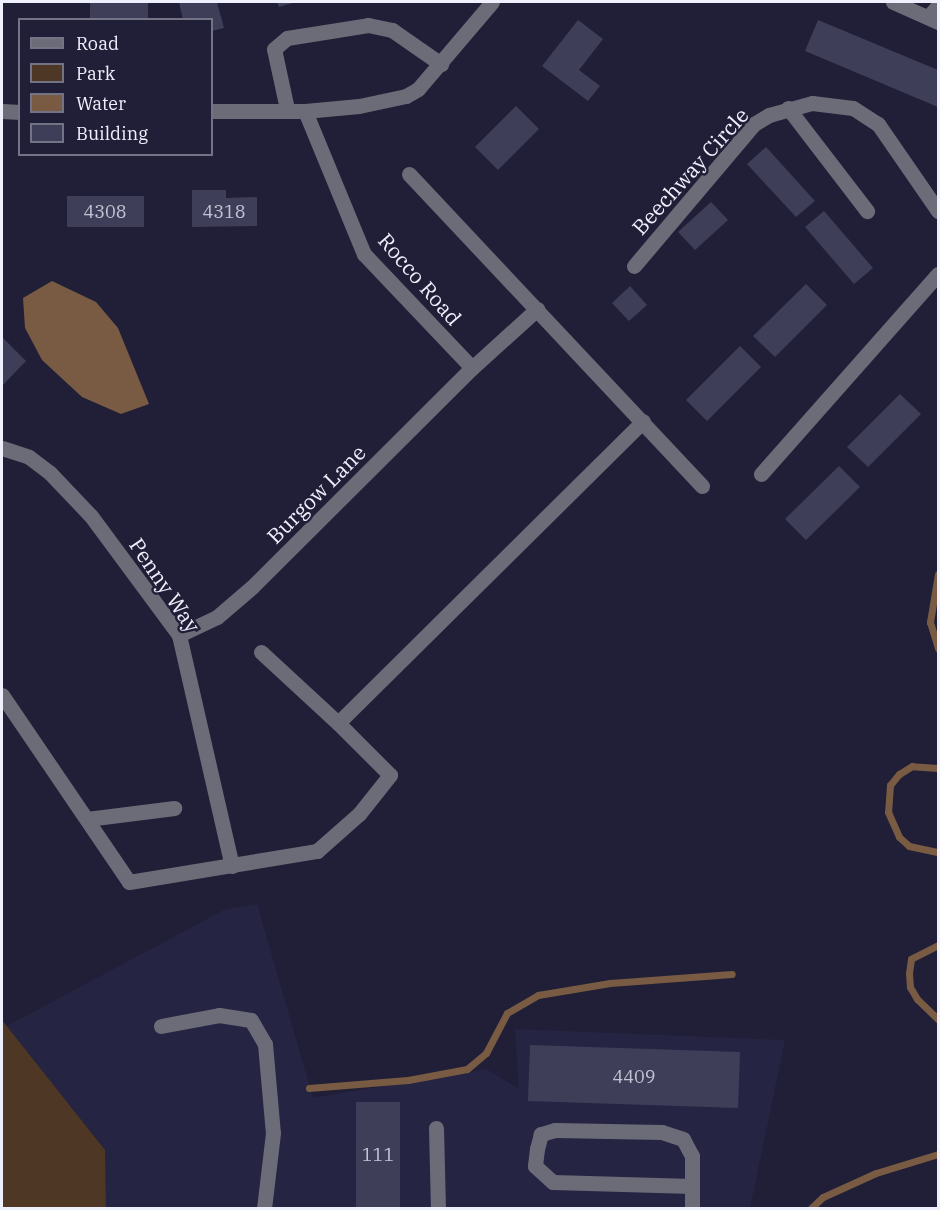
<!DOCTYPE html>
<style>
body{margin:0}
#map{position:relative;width:940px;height:1210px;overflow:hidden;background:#201f37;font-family:"IBM Plex Serif",serif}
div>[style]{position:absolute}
.built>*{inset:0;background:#262443}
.green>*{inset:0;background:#4e3825}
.water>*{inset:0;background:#785b42}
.stream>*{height:7px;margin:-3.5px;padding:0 3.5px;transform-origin:3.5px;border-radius:3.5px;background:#785b42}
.building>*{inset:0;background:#3f3e59}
.minor>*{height:15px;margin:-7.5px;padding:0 7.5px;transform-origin:7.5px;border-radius:7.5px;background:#6c6c79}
span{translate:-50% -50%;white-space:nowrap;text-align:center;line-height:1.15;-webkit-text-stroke:5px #201f37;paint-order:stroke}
.number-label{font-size:18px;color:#c3c4d4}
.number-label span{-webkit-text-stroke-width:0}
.street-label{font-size:21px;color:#eff0fd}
.frame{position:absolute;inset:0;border:3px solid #eff0fd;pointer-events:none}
.legend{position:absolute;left:18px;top:18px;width:195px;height:138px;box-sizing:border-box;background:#201f37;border:2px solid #737386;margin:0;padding:8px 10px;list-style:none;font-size:18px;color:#eff0fd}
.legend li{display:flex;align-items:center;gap:12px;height:30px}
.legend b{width:30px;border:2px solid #737386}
</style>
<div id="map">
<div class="built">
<i style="clip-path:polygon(257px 904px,313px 1098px,486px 1069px,519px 1089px,515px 1029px,785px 1040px,750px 1208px,106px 1208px,105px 1150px,7px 1026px,226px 909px)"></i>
</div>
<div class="green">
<i style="clip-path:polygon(2px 1020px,105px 1150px,106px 1208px,2px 1208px)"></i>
</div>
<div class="water">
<i style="clip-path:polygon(52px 281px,96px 302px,118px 328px,149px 404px,121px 414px,82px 397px,42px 360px,25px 328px,23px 298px)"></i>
</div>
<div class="stream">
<i style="left:938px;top:574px;width:49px;rotate:99.5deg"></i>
<i style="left:930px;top:622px;width:28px;rotate:73deg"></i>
<i style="left:938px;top:768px;width:26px;rotate:-176deg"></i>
<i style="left:912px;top:766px;width:15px;rotate:148deg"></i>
<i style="left:899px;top:774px;width:14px;rotate:129deg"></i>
<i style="left:890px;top:785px;width:27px;rotate:94deg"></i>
<i style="left:888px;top:812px;width:27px;rotate:66deg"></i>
<i style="left:899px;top:837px;width:13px;rotate:42deg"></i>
<i style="left:909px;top:846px;width:30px;rotate:12deg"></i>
<i style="left:938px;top:945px;width:30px;rotate:153deg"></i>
<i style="left:911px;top:959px;width:14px;rotate:98deg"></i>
<i style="left:909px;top:973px;width:14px;rotate:86deg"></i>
<i style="left:910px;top:987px;width:14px;rotate:60deg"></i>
<i style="left:917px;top:999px;width:29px;rotate:44deg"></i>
<i style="left:309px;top:1088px;width:99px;rotate:-4.6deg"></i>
<i style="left:408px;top:1080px;width:60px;rotate:-10.6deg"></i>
<i style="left:467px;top:1069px;width:25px;rotate:-40deg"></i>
<i style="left:486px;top:1053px;width:45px;rotate:-62.3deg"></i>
<i style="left:507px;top:1013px;width:36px;rotate:-30deg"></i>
<i style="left:538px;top:995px;width:73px;rotate:-9.5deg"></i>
<i style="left:610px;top:983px;width:122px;rotate:-4.2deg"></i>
<i style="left:811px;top:1208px;width:16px;rotate:-43deg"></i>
<i style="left:823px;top:1197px;width:58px;rotate:-24.4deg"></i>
<i style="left:876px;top:1173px;width:65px;rotate:-17deg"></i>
</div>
<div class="building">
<i style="clip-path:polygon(90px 2px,148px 2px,148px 20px,90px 20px)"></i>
<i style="clip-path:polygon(179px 2px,217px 2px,224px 28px,212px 31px,212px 20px,183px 20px)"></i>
<i style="clip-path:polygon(277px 2px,296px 2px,279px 7px)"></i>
<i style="clip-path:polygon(578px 20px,603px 39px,579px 70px,600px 86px,588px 101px,542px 66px)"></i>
<i style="clip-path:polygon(818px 20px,938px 70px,938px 107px,805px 51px)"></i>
<i style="clip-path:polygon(516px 106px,539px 129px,498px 170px,475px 147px)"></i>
<i style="clip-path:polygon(766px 147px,815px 201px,796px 217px,747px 164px)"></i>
<i style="clip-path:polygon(192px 190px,226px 190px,226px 198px,257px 197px,257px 226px,192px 227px)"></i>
<i style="clip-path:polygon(67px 196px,144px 196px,144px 227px,67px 227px)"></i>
<i style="clip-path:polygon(711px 202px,728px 220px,695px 250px,678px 232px)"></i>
<i style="clip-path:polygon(824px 211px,873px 268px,854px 284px,805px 227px)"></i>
<i style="clip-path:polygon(806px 284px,827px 305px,775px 357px,753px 336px)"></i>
<i style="clip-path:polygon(630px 286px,647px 305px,629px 321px,612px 303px)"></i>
<i style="clip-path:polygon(2px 337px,26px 361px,2px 386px)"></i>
<i style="clip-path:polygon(740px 346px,761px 367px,707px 421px,686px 400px)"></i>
<i style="clip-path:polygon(900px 394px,921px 414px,868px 467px,847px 447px)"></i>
<i style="clip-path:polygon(839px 466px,860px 487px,806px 540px,785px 519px)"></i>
<i style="clip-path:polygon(530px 1045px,740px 1052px,738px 1108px,528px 1101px)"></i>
<i style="clip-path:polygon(356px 1102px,400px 1102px,400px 1208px,356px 1208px)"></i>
</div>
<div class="minor">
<i style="left:893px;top:2px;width:49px;rotate:24deg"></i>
<i style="left:928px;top:17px;width:15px;rotate:-48deg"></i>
<i style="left:788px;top:108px;width:130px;rotate:52.5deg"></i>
<i style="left:287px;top:109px;width:61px;rotate:-102.2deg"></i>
<i style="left:274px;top:49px;width:17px;rotate:-40deg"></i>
<i style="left:287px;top:38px;width:82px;rotate:-9.1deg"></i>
<i style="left:368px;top:25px;width:25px;rotate:12deg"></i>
<i style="left:392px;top:30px;width:60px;rotate:34.8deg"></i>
<i style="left:2px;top:111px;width:18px;rotate:3deg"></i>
<i style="left:212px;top:111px;width:93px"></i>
<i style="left:305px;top:111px;width:54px;rotate:-5.3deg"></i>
<i style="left:359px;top:106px;width:48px;rotate:-12deg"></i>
<i style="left:406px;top:96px;width:14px;rotate:-30deg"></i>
<i style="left:418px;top:89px;width:114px;rotate:-49.6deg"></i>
<i style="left:305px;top:111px;width:155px;rotate:67.6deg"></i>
<i style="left:364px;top:254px;width:157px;rotate:46.5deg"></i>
<i style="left:409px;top:174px;width:428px;rotate:46.8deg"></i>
<i style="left:634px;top:266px;width:186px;rotate:-49.8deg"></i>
<i style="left:754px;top:124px;width:17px;rotate:-31deg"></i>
<i style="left:769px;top:115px;width:45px;rotate:-15.6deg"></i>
<i style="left:812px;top:103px;width:41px;rotate:7deg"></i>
<i style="left:853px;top:108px;width:30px;rotate:33deg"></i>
<i style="left:878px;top:124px;width:106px;rotate:55.4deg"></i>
<i style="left:2px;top:448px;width:28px;rotate:18deg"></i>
<i style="left:29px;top:457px;width:26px;rotate:37deg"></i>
<i style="left:50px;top:473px;width:59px;rotate:46.4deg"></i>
<i style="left:91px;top:516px;width:148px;rotate:53.5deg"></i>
<i style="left:179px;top:635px;width:237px;rotate:77.1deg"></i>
<i style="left:761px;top:474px;width:267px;rotate:-48.5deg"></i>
<i style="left:179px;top:635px;width:42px;rotate:-25.3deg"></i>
<i style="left:217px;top:617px;width:46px;rotate:-40.6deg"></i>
<i style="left:252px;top:587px;width:310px;rotate:-44.9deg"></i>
<i style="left:472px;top:368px;width:88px;rotate:-42.2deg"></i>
<i style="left:261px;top:652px;width:105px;rotate:42.7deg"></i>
<i style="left:2px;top:695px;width:226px;rotate:55.8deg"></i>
<i style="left:129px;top:882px;width:191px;rotate:-9.4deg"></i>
<i style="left:317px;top:851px;width:56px;rotate:-41.4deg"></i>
<i style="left:359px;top:814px;width:50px;rotate:-51.5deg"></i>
<i style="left:390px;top:775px;width:74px;rotate:-135deg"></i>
<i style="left:338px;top:723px;width:429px;rotate:-44.7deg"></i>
<i style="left:87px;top:819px;width:88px;rotate:-7.2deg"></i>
<i style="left:161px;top:1026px;width:59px;rotate:-10.7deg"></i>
<i style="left:219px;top:1015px;width:32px;rotate:9deg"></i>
<i style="left:251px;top:1020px;width:28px;rotate:60deg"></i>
<i style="left:265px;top:1044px;width:89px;rotate:84.9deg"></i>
<i style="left:273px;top:1133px;width:76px;rotate:96.8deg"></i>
<i style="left:436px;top:1128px;width:80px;rotate:88.6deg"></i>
<i style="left:692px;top:1208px;width:52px;rotate:-90deg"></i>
<i style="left:692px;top:1156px;width:19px;rotate:-118deg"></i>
<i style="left:683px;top:1139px;width:22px;rotate:-162deg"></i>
<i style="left:662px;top:1132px;width:107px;rotate:-178.9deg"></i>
<i style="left:555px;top:1130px;width:15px;rotate:164deg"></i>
<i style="left:541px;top:1134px;width:16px;rotate:105deg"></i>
<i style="left:537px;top:1149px;width:17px;rotate:97deg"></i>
<i style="left:535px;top:1166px;width:24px;rotate:42deg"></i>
<i style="left:553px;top:1182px;width:139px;rotate:1.6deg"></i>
</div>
<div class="number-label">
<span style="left:105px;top:212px">4308</span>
<span style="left:224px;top:212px">4318</span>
<span style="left:634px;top:1077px">4409</span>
<span style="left:378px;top:1155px">111</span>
</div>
<div class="street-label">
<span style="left:690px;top:171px;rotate:-48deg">Beechway Circle</span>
<span style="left:420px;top:279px;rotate:49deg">Rocco Road</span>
<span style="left:316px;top:494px;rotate:-45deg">Burgow Lane</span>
<span style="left:165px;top:585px;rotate:56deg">Penny Way</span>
</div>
<div class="frame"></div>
<ul class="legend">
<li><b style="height:8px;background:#6c6c79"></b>Road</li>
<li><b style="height:16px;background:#4e3825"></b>Park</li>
<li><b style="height:16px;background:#785b42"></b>Water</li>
<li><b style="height:16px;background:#3f3e59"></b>Building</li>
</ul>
</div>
